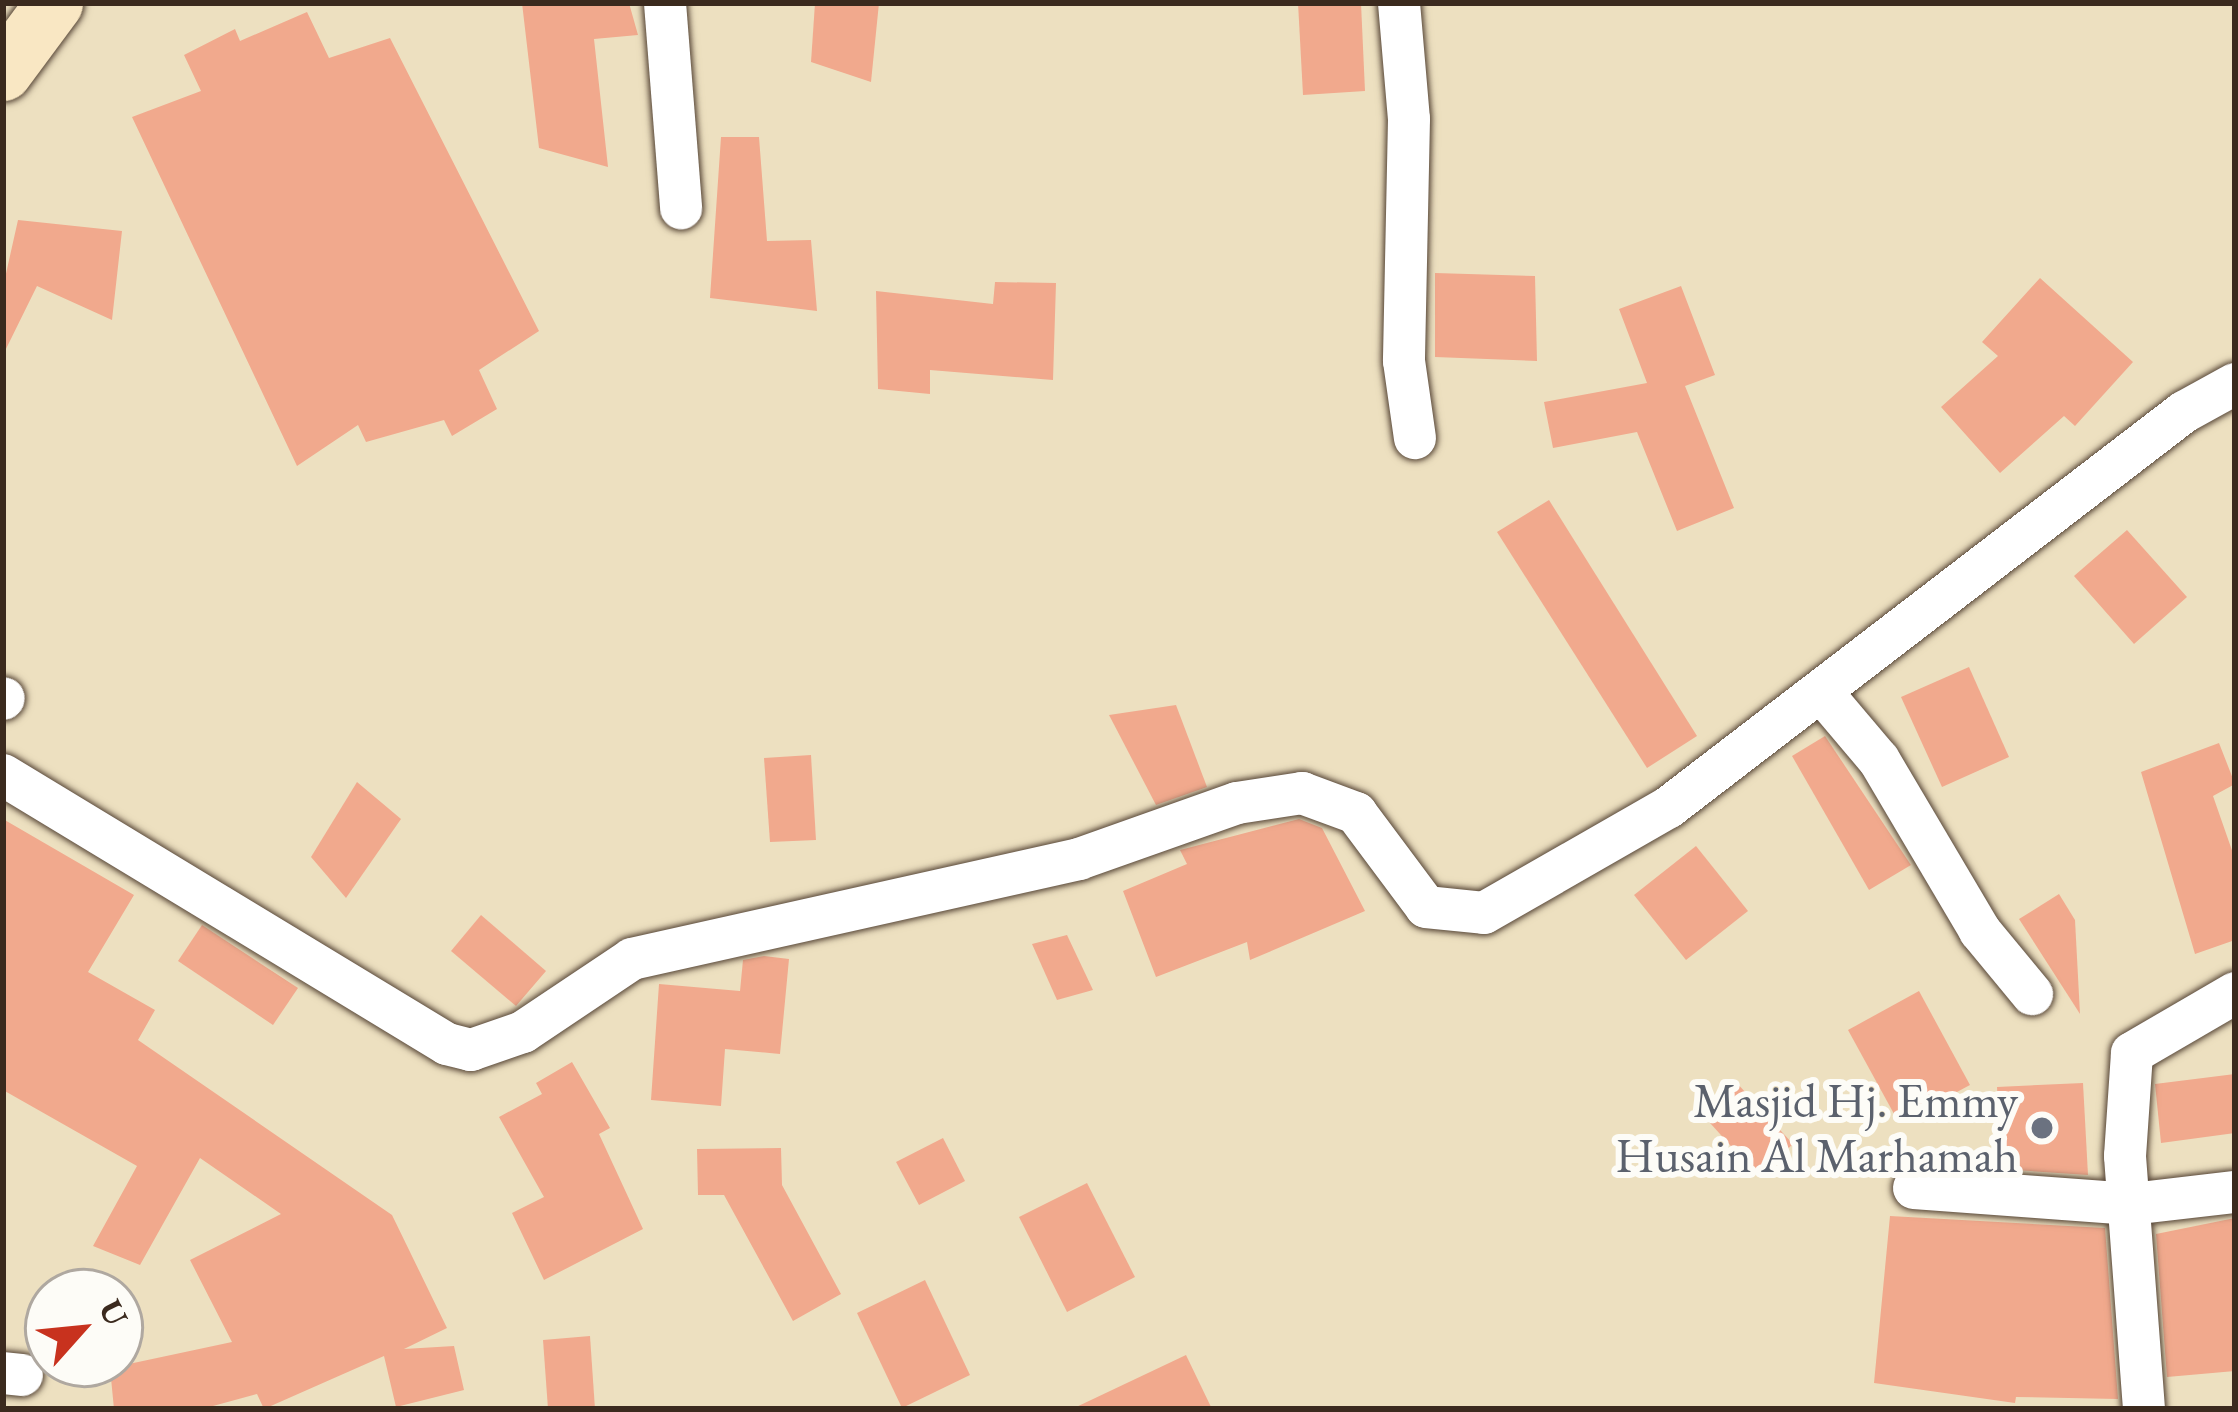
<!DOCTYPE html>
<style>
body{margin:0}
#map{position:relative;width:2238px;height:1412px;overflow:hidden;background:#ede0c0;font-family:"EB Garamond",serif}
div>[style]{position:absolute}
.building>*{inset:0;background:#f1a98d}
.roads{filter:drop-shadow(0 0 3px #564536) drop-shadow(0 0 3px #564536)}
.street>*{height:42px;margin:-21px;padding:0 21px;transform-origin:21px;border-radius:21px;background:#fff}
.secondary>*{height:57px;margin:-28.5px;padding:0 28.5px;transform-origin:28.5px;border-radius:28.5px;background:#f9e7c3}
.dots>*{width:33px;height:33px;translate:-50% -50%;box-sizing:border-box;border:6px solid #fdfcf7;border-radius:50%}
span{translate:-50% -50%;white-space:nowrap;text-align:center;line-height:1.15;-webkit-text-stroke:12px #fdfcf7;paint-order:stroke}
.worship-label{font-size:48px;color:#5b616d}
.right{translate:-100% -50%;text-align:right}
.frame{position:absolute;inset:0;border:6px solid #3b2a1e;pointer-events:none}
.north{position:absolute;left:24px;top:1268px;width:120px;height:120px;box-sizing:border-box;background:#fdfcf7;border:3px solid #afa8a0;border-radius:50%;rotate:63deg;font-size:33px;font-weight:700;line-height:48px;text-align:center;color:#3b2a1e}
.north::after{content:'';display:block;margin:auto;width:42px;height:54px;background:#c8321e;clip-path:polygon(50% 0,100% 100%,50% 72%,0 100%)}
</style>
<div id="map">
<div class="building">
<i style="clip-path:polygon(522px 3px,629px 3px,638px 35px,594px 39px,608px 167px,539px 148px)"></i>
<i style="clip-path:polygon(815px 3px,879px 3px,871px 82px,811px 62px)"></i>
<i style="clip-path:polygon(1298px 3px,1361px 3px,1365px 91px,1303px 95px)"></i>
<i style="clip-path:polygon(307px 12px,329px 58px,390px 38px,539px 331px,479px 370px,497px 409px,452px 436px,444px 420px,366px 442px,358px 425px,297px 466px,132px 117px,201px 91px,184px 55px,235px 29px,240px 41px)"></i>
<i style="clip-path:polygon(721px 137px,759px 137px,767px 241px,811px 240px,817px 311px,710px 298px)"></i>
<i style="clip-path:polygon(18px 220px,122px 231px,112px 320px,37px 286px,3px 355px,3px 287px)"></i>
<i style="clip-path:polygon(1435px 273px,1535px 276px,1537px 361px,1435px 357px)"></i>
<i style="clip-path:polygon(2040px 278px,2133px 362px,2075px 426px,2064px 416px,2000px 473px,1941px 407px,1998px 356px,1982px 342px)"></i>
<i style="clip-path:polygon(995px 282px,1056px 283px,1053px 380px,930px 370px,930px 394px,878px 389px,876px 291px,993px 304px)"></i>
<i style="clip-path:polygon(1681px 286px,1715px 375px,1685px 386px,1734px 508px,1677px 531px,1637px 432px,1553px 448px,1544px 402px,1647px 383px,1619px 309px)"></i>
<i style="clip-path:polygon(1549px 500px,1697px 736px,1647px 768px,1497px 532px)"></i>
<i style="clip-path:polygon(2127px 530px,2187px 597px,2134px 644px,2074px 576px)"></i>
<i style="clip-path:polygon(1969px 667px,2009px 757px,1942px 787px,1901px 697px)"></i>
<i style="clip-path:polygon(1176px 705px,1207px 787px,1156px 805px,1109px 715px)"></i>
<i style="clip-path:polygon(1825px 736px,1911px 865px,1869px 890px,1792px 756px)"></i>
<i style="clip-path:polygon(2219px 743px,2235px 784px,2213px 796px,2235px 859px,2235px 940px,2195px 954px,2141px 772px)"></i>
<i style="clip-path:polygon(811px 755px,816px 840px,770px 842px,764px 758px)"></i>
<i style="clip-path:polygon(357px 782px,401px 819px,346px 898px,311px 857px)"></i>
<i style="clip-path:polygon(3px 819px,134px 895px,88px 972px,155px 1010px,138px 1040px,392px 1215px,447px 1328px,404px 1349px,454px 1346px,464px 1390px,396px 1407px,384px 1356px,264px 1409px,257px 1394px,202px 1409px,114px 1409px,110px 1368px,232px 1342px,190px 1260px,281px 1214px,200px 1158px,140px 1265px,93px 1246px,137px 1166px,3px 1090px)"></i>
<i style="clip-path:polygon(1299px 819px,1322px 828px,1365px 911px,1250px 960px,1247px 942px,1156px 977px,1123px 891px,1187px 864px,1180px 850px)"></i>
<i style="clip-path:polygon(1696px 846px,1748px 911px,1686px 960px,1634px 895px)"></i>
<i style="clip-path:polygon(2059px 894px,2075px 920px,2080px 1014px,2019px 919px)"></i>
<i style="clip-path:polygon(481px 915px,546px 971px,516px 1006px,451px 951px)"></i>
<i style="clip-path:polygon(202px 925px,298px 988px,273px 1025px,178px 961px)"></i>
<i style="clip-path:polygon(1067px 935px,1093px 990px,1057px 1000px,1032px 944px)"></i>
<i style="clip-path:polygon(764px 956px,789px 959px,780px 1054px,725px 1049px,721px 1106px,651px 1100px,659px 984px,740px 991px,743px 960px)"></i>
<i style="clip-path:polygon(1919px 991px,1970px 1085px,1899px 1123px,1848px 1030px)"></i>
<i style="clip-path:polygon(572px 1062px,610px 1128px,599px 1134px,643px 1229px,544px 1280px,512px 1213px,544px 1197px,499px 1117px,542px 1094px,536px 1083px)"></i>
<i style="clip-path:polygon(2235px 1074px,2235px 1133px,2161px 1143px,2155px 1084px)"></i>
<i style="clip-path:polygon(1735px 1081px,1793px 1144px,1758px 1176px,1701px 1113px)"></i>
<i style="clip-path:polygon(2083px 1083px,2088px 1175px,2001px 1169px,1997px 1087px)"></i>
<i style="clip-path:polygon(943px 1138px,965px 1181px,919px 1205px,896px 1162px)"></i>
<i style="clip-path:polygon(781px 1148px,782px 1185px,841px 1294px,793px 1321px,724px 1195px,698px 1195px,697px 1149px)"></i>
<i style="clip-path:polygon(1087px 1183px,1135px 1277px,1067px 1312px,1019px 1217px)"></i>
<i style="clip-path:polygon(1890px 1216px,2105px 1228px,2118px 1399px,2016px 1397px,2015px 1403px,1874px 1383px)"></i>
<i style="clip-path:polygon(2235px 1218px,2235px 1371px,2167px 1377px,2156px 1234px)"></i>
<i style="clip-path:polygon(925px 1280px,970px 1375px,902px 1408px,857px 1313px)"></i>
<i style="clip-path:polygon(590px 1336px,595px 1409px,548px 1409px,543px 1340px)"></i>
<i style="clip-path:polygon(1186px 1355px,1212px 1409px,1072px 1409px)"></i>
</div>
<div class="roads">
<div class="street">
<i style="left:665px;top:3px;width:206px;rotate:85.5deg"></i>
<i style="left:1399px;top:3px;width:116px;rotate:85.1deg"></i>
<i style="left:1409px;top:119px;width:242px;rotate:91.2deg"></i>
<i style="left:1404px;top:361px;width:78px;rotate:81.9deg"></i>
<i style="left:1824px;top:695px;width:85px;rotate:49.8deg"></i>
<i style="left:1879px;top:760px;width:199px;rotate:59.4deg"></i>
<i style="left:1980px;top:931px;width:82px;rotate:50.5deg"></i>
<i style="left:3px;top:699px;width:1px;rotate:-45deg"></i>
<i style="left:3px;top:775px;width:519px;rotate:31.21deg"></i>
<i style="left:447px;top:1044px;width:25px;rotate:14deg"></i>
<i style="left:471px;top:1050px;width:55px;rotate:-19.1deg"></i>
<i style="left:523px;top:1032px;width:131px;rotate:-33.8deg"></i>
<i style="left:632px;top:959px;width:458px;rotate:-12.6deg"></i>
<i style="left:1079px;top:859px;width:168px;rotate:-19.5deg"></i>
<i style="left:1237px;top:803px;width:66px;rotate:-8.7deg"></i>
<i style="left:1302px;top:793px;width:58px;rotate:20.3deg"></i>
<i style="left:1356px;top:813px;width:117px;rotate:53.3deg"></i>
<i style="left:1426px;top:907px;width:58px;rotate:5.9deg"></i>
<i style="left:1484px;top:913px;width:213px;rotate:-29.8deg"></i>
<i style="left:1669px;top:807px;width:649px;rotate:-37.49deg"></i>
<i style="left:2184px;top:412px;width:58px;rotate:-28.8deg"></i>
<i style="left:1914px;top:1188px;width:218px;rotate:4.2deg"></i>
<i style="left:2131px;top:1204px;width:105px;rotate:-6.6deg"></i>
<i style="left:3px;top:1373px;width:19px;rotate:6deg"></i>
<i style="left:2144px;top:1409px;width:254px;rotate:-94.3deg"></i>
<i style="left:2125px;top:1156px;width:103px;rotate:-86.1deg"></i>
<i style="left:2132px;top:1053px;width:119px;rotate:-30.2deg"></i>
</div>
<div class="secondary">
<i style="left:3px;top:72px;width:86px;rotate:-53.5deg"></i>
</div>
</div>
<div class="dots">
<i style="left:2042px;top:1128px;background:#6b7280"></i>
</div>
<div class="worship-label">
<span class="right" style="left:2018px;top:1128px">Masjid Hj. Emmy<br>Husain Al Marhamah</span>
</div>
<div class="frame"></div>
<div class="north">U</div>
</div>
